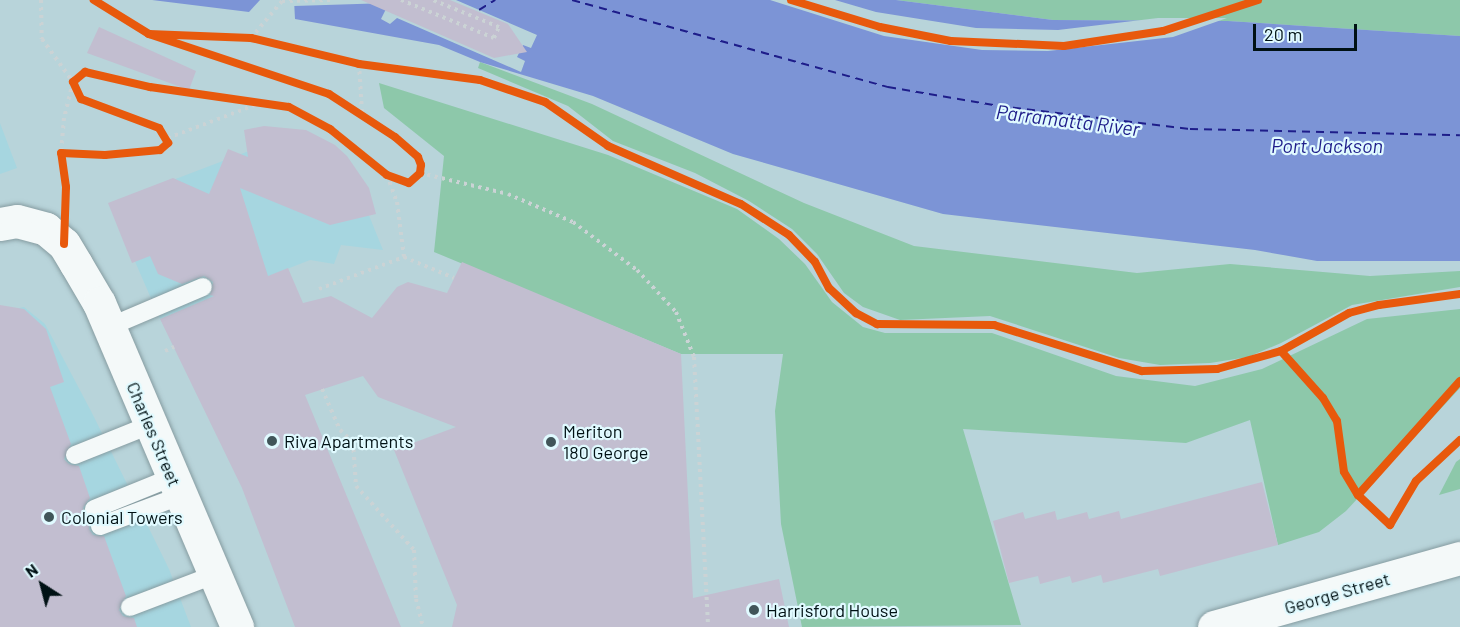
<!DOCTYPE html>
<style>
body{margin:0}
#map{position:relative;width:1460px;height:627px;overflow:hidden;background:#b8d4da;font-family:Barlow,sans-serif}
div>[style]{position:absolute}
.built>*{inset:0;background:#a6d6e0}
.green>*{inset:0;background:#8dc8aa}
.water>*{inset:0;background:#7c94d6}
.pier>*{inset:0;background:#b8d4da}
.ferry>*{height:1.5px;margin-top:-0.75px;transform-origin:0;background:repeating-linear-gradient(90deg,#1e1d8a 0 8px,transparent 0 14px)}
.building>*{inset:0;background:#c2bed0}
.path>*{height:4px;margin-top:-2px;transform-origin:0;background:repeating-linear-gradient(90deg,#cbd3d5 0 3px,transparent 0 7.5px)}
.roads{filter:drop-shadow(0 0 2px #869ca1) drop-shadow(0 0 2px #869ca1)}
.service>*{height:18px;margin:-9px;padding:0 9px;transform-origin:9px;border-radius:9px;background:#f4f9f9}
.minor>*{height:33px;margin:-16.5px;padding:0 16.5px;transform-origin:16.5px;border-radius:16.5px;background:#f4f9f9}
.tertiary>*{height:33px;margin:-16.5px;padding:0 16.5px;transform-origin:16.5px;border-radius:16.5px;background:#f4f9f9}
.cycleway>*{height:8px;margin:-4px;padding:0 4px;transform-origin:4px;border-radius:4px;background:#e8590c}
.dots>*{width:16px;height:16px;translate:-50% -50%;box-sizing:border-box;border:3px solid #e0faff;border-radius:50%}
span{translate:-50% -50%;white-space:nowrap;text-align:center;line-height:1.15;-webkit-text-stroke:4.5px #e0faff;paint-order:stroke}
.poi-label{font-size:18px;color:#001114}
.left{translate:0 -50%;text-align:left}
.street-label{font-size:18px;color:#001114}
.water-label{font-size:20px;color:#1e1d8a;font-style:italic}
.north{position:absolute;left:12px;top:555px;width:60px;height:60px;-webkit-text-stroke:4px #e0faff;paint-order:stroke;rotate:324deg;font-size:16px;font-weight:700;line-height:24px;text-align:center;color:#001114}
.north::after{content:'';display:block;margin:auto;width:21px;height:27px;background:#001114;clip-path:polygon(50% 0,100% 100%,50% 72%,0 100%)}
.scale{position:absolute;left:1253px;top:24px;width:104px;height:27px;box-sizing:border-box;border:3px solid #001114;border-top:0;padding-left:8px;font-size:18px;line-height:21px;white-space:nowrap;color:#001114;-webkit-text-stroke:4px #e0faff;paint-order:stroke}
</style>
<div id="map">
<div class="built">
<i style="clip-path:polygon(0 123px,17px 168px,0 174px)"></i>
<i style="clip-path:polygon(249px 151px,368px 213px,383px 250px,341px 245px,334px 264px,310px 260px,160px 319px,110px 204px)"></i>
<i style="clip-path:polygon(24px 307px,45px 324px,92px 413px,169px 569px,191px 627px,0 627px,0 312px)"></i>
</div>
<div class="green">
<i style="clip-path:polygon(896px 0,1460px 0,1460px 36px,1228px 21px,1053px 20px)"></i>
<i style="clip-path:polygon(480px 62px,592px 104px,804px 203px,914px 246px,1137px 273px,1230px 264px,1370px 276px,1460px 271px,1460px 287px,1352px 305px,1281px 343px,1248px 357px,1210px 363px,1160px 365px,1119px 358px,990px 316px,900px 320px,863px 307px,844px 293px,817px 254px,792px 229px,749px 201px,695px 173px,613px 141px,568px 106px,478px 68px)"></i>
<i style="clip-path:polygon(379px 83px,608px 155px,737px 209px,779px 239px,805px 264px,832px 302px,863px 327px,885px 333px,992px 333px,1116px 376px,1195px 386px,1262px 369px,1367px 319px,1460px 309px,1460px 388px,1346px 511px,1319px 532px,1278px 545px,1250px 420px,1186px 443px,963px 429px,1021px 625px,802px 627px,781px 524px,775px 411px,783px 354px,681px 354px,434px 252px,444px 156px,384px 108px)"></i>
<i style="clip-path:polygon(1460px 459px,1460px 489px,1439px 495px,1456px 462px)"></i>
</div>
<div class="water">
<i style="clip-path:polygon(152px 0,260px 0,249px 12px)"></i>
<i style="clip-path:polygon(294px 0,896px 0,1053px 20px,1228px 21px,1460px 36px,1460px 261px,1317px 261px,1255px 250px,943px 214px,733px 154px,593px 96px,480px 62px,439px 45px,295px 19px)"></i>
</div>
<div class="pier">
<i style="clip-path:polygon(294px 0,456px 0,537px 35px,531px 48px,523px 45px,517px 57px,525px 61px,521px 72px,397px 18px,390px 24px,381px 19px,389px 3px,294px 6px)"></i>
<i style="clip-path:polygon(770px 0,835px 0,876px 12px,976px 28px,1058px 30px,1158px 18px,1227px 18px,1173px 37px,1048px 51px,982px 50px,884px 36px)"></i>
</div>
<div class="ferry">
<i style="left:572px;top:0;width:328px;rotate:15.4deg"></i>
<i style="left:888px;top:87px;width:113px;rotate:9.7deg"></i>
<i style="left:999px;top:106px;width:192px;rotate:6.9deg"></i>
<i style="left:1190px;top:129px;width:270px;rotate:1.3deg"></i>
<i style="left:479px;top:10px;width:19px;rotate:-32deg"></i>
</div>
<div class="building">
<i style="clip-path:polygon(361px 0,450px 0,508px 24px,527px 52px,494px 58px)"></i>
<i style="clip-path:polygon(99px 27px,196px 71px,189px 90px,87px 53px)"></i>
<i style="clip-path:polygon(264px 126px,306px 130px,335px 145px,347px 156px,369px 188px,376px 214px,330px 225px,240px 188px,268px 276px,288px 268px,303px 303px,331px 296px,372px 318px,397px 287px,408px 282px,447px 293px,462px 262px,681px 354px,693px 598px,779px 579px,789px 627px,452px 627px,457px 605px,394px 450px,456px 427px,378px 397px,363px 376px,305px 395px,401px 627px,295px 627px,242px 488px,160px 319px,214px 296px,210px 295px,213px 282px,204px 276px,182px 284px,158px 274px,150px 256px,132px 263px,108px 203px,173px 178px,209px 194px,228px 149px,248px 157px,244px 130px)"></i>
<i style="clip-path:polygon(0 305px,24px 309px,46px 329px,64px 382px,50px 387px,71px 444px,64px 459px,69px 464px,79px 466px,90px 498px,83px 508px,91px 520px,89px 529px,93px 535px,104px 536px,126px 596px,119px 610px,123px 616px,134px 618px,137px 627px,0 627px)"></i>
<i style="clip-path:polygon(1262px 482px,1278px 545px,1160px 576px,1158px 569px,1103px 583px,1101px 575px,1072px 583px,1070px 576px,1040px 584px,1038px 576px,1009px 583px,993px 521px,1023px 512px,1025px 519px,1055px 511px,1057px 520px,1087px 512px,1089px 519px,1119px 511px,1121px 519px)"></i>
</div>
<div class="path">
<i style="left:41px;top:0;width:39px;rotate:89deg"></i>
<i style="left:42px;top:39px;width:53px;rotate:54.2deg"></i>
<i style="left:73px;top:82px;width:37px;rotate:104deg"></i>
<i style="left:64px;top:118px;width:35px;rotate:95deg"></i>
<i style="left:401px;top:0;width:100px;rotate:22.2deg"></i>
<i style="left:494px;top:38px;width:12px;rotate:-66deg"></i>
<i style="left:499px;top:27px;width:71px;rotate:-157.8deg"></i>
<i style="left:282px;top:1px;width:50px;rotate:-1.1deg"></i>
<i style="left:251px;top:38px;width:50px;rotate:-49.9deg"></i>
<i style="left:359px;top:64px;width:48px;rotate:86.4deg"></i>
<i style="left:168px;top:138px;width:102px;rotate:-20.8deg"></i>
<i style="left:420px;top:173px;width:90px;rotate:13.4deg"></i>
<i style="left:508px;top:194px;width:71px;rotate:23.3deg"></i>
<i style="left:573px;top:222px;width:80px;rotate:36.9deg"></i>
<i style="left:637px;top:270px;width:57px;rotate:47.1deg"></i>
<i style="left:676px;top:312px;width:48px;rotate:68.2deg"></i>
<i style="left:694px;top:357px;width:270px;rotate:87deg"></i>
<i style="left:387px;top:175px;width:29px;rotate:70deg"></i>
<i style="left:397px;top:202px;width:55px;rotate:82.7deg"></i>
<i style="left:404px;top:257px;width:54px;rotate:22.8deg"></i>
<i style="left:319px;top:289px;width:91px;rotate:-20.6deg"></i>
<i style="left:165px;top:351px;width:10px;rotate:-24deg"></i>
<i style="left:322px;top:389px;width:45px;rotate:66.3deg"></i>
<i style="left:340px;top:430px;width:18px;rotate:43deg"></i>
<i style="left:353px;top:442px;width:44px;rotate:86.1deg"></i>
<i style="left:356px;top:486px;width:86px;rotate:47.8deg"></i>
<i style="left:414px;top:550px;width:49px;rotate:87.7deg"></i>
<i style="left:416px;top:599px;width:29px;rotate:76deg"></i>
</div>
<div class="roads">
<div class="service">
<i style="left:109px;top:327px;width:102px;rotate:-23.1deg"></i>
<i style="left:75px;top:455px;width:81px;rotate:-21.8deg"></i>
<i style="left:94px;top:509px;width:85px;rotate:-22.1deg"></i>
<i style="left:100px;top:526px;width:85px;rotate:-20.6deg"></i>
<i style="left:130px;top:607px;width:90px;rotate:-20.9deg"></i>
</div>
<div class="minor">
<i style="left:0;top:224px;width:17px;rotate:-10deg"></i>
<i style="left:17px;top:221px;width:30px;rotate:15deg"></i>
<i style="left:46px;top:229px;width:23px;rotate:40deg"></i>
<i style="left:64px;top:244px;width:23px;rotate:59deg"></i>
<i style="left:76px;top:264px;width:45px;rotate:59.5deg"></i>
<i style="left:99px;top:303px;width:352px;rotate:66.9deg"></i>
</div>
<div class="tertiary">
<i style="left:1214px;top:627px;width:255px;rotate:-15.7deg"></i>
</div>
</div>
<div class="cycleway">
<i style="left:791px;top:0;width:93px;rotate:16.9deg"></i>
<i style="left:880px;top:27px;width:72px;rotate:11.2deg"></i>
<i style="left:951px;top:41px;width:113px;rotate:2.5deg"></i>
<i style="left:1064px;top:46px;width:100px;rotate:-8.6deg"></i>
<i style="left:1163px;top:31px;width:100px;rotate:-18.1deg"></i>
<i style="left:149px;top:34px;width:102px;rotate:2.2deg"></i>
<i style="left:251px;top:38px;width:111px;rotate:13.5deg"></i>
<i style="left:359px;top:64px;width:122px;rotate:7.5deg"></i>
<i style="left:480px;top:80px;width:69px;rotate:18.7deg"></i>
<i style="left:545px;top:102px;width:77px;rotate:34.9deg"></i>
<i style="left:608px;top:146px;width:145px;rotate:23.6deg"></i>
<i style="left:741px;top:204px;width:57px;rotate:32.9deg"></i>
<i style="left:789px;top:235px;width:37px;rotate:46deg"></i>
<i style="left:815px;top:262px;width:30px;rotate:62deg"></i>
<i style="left:829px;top:288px;width:37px;rotate:43deg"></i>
<i style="left:856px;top:313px;width:24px;rotate:28deg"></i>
<i style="left:877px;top:324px;width:117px;rotate:0.5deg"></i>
<i style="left:994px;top:325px;width:155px;rotate:17.3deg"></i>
<i style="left:1142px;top:371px;width:75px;rotate:-1.5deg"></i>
<i style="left:1217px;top:369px;width:66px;rotate:-15.7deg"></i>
<i style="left:1281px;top:351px;width:78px;rotate:-29.2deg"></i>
<i style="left:1349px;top:313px;width:31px;rotate:-15deg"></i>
<i style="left:1379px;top:305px;width:82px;rotate:-7.7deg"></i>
<i style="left:64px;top:244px;width:57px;rotate:-88deg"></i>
<i style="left:66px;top:187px;width:34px;rotate:-98deg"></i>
<i style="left:61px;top:153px;width:44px;rotate:2.6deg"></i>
<i style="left:105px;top:155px;width:55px;rotate:-5.2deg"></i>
<i style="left:160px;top:150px;width:11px;rotate:-41deg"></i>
<i style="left:168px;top:143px;width:17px;rotate:-121deg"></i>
<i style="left:159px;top:128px;width:83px;rotate:-159.6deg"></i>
<i style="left:81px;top:99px;width:19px;rotate:-115deg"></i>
<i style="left:73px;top:82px;width:16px;rotate:-40deg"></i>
<i style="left:85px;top:72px;width:67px;rotate:13deg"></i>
<i style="left:150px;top:87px;width:140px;rotate:8.2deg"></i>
<i style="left:289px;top:107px;width:47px;rotate:28.2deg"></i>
<i style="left:330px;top:129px;width:73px;rotate:38.9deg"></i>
<i style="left:387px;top:175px;width:23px;rotate:20deg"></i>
<i style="left:409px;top:183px;width:15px;rotate:-42deg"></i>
<i style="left:420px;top:173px;width:8px;rotate:-83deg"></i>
<i style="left:421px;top:165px;width:9px;rotate:-111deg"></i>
<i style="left:418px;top:157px;width:30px;rotate:-139deg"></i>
<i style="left:395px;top:137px;width:79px;rotate:-146.9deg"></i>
<i style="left:329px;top:94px;width:190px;rotate:-161.6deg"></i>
<i style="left:149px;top:34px;width:65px;rotate:-148.3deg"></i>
<i style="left:1281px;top:351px;width:63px;rotate:48.2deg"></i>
<i style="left:1323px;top:398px;width:27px;rotate:59deg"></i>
<i style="left:1337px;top:421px;width:51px;rotate:82.2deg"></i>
<i style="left:1344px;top:472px;width:27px;rotate:59deg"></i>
<i style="left:1358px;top:495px;width:44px;rotate:43.2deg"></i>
<i style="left:1358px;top:495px;width:153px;rotate:-48.2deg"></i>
<i style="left:1390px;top:525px;width:51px;rotate:-59.4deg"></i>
<i style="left:1416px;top:481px;width:60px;rotate:-43deg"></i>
</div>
<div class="dots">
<i style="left:272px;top:441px;background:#405559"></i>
<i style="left:551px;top:442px;background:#405559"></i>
<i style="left:49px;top:517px;background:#405559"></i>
<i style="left:754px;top:610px;background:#405559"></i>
</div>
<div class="poi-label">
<span class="left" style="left:563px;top:442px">Meriton<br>180 George</span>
<span class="left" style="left:284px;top:441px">Riva Apartments</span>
<span class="left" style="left:61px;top:517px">Colonial Towers</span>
<span class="left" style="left:766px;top:610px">Harrisford House</span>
</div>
<div class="street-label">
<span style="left:154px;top:434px;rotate:67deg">Charles Street</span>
<span style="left:1337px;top:593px;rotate:-16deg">George Street</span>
</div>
<div class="water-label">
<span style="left:1068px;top:120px;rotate:7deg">Parramatta River</span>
<span style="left:1327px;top:145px">Port Jackson</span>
</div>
<div class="north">N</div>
<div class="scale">20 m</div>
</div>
